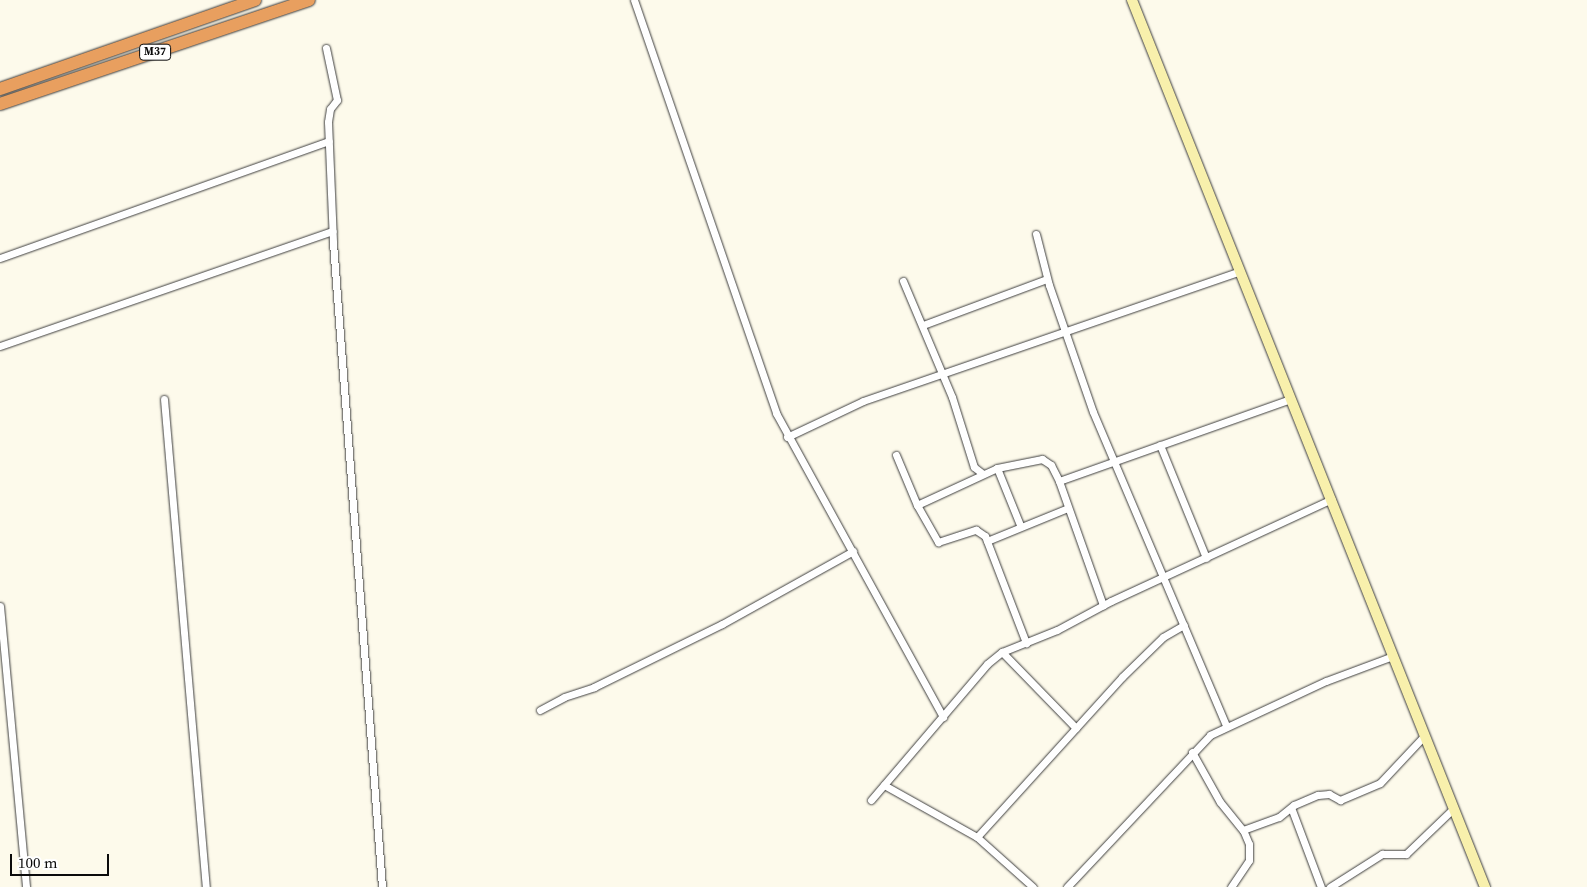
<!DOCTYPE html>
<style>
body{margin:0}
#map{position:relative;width:1587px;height:887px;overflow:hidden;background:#fdfaeb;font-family:"Source Serif 4",serif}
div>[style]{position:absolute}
.roads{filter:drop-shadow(0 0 1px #3e3e3e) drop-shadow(0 0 1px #3e3e3e)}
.street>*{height:7px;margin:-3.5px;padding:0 3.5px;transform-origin:3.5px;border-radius:3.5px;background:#fff}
.secondary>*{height:10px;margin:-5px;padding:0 5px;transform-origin:5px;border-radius:5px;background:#f8f0ac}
.highway>*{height:12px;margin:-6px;padding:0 6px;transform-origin:6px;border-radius:6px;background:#e89f5f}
span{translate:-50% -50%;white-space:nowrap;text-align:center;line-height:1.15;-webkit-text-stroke:5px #fff;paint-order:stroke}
.shield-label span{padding:1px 4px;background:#fff;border:1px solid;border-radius:4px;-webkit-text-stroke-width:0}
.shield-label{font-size:11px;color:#0b0b0b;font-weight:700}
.scale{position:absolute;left:10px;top:854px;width:99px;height:22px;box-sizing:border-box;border:2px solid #0b0b0b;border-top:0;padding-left:6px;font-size:15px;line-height:18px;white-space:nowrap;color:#0b0b0b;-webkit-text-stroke:4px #fff;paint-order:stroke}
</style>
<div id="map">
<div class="roads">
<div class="street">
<i style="left:634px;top:0;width:437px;rotate:71deg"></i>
<i style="left:776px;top:413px;width:347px;rotate:61.2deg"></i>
<i style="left:326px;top:48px;width:53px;rotate:78.1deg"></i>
<i style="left:337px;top:100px;width:11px;rotate:128deg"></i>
<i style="left:330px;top:109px;width:13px;rotate:99deg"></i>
<i style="left:328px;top:122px;width:121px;rotate:87.6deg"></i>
<i style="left:333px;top:243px;width:646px;rotate:85.65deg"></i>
<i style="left:1036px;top:234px;width:53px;rotate:75.7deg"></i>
<i style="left:1049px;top:285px;width:134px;rotate:70.9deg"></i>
<i style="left:1093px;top:412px;width:341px;rotate:67deg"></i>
<i style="left:0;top:258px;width:349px;rotate:-19.6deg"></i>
<i style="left:903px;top:281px;width:126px;rotate:67.1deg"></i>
<i style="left:952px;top:397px;width:73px;rotate:72.6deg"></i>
<i style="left:974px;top:467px;width:11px;rotate:38deg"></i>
<i style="left:923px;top:325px;width:132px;rotate:-20.4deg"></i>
<i style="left:0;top:346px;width:352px;rotate:-19.1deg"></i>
<i style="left:164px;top:399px;width:490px;rotate:85.1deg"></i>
<i style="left:787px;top:437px;width:84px;rotate:-25.3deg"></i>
<i style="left:863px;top:401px;width:399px;rotate:-19deg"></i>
<i style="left:1160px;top:445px;width:122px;rotate:67.8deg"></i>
<i style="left:896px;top:455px;width:54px;rotate:67.2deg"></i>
<i style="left:917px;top:505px;width:43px;rotate:60.4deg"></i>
<i style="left:938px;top:542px;width:40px;rotate:-18deg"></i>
<i style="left:976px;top:530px;width:11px;rotate:34deg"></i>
<i style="left:985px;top:536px;width:115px;rotate:69deg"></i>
<i style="left:997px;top:468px;width:61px;rotate:68deg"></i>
<i style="left:1059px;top:481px;width:246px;rotate:-19.5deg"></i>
<i style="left:917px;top:505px;width:88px;rotate:-24.8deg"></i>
<i style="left:997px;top:468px;width:46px;rotate:-11.3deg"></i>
<i style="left:1042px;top:459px;width:11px;rotate:34deg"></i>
<i style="left:1051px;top:465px;width:18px;rotate:63deg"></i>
<i style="left:1059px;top:481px;width:132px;rotate:70.5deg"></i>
<i style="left:987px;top:541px;width:87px;rotate:-22.2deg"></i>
<i style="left:0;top:606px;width:282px;rotate:84.7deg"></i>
<i style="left:1002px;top:652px;width:106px;rotate:45.8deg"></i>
<i style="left:540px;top:710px;width:27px;rotate:-28deg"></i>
<i style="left:564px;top:697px;width:32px;rotate:-18deg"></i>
<i style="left:594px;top:687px;width:143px;rotate:-26.2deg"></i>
<i style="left:722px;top:624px;width:150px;rotate:-29.1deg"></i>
<i style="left:1192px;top:752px;width:57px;rotate:60.8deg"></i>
<i style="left:1220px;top:802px;width:36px;rotate:51deg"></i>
<i style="left:1243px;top:830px;width:38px;rotate:-20deg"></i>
<i style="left:1279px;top:817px;width:19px;rotate:-39deg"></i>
<i style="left:1294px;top:805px;width:26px;rotate:-23deg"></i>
<i style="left:1318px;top:795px;width:11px;rotate:-5deg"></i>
<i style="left:1329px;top:794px;width:13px;rotate:29deg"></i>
<i style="left:1340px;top:800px;width:43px;rotate:-23deg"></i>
<i style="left:1380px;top:783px;width:64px;rotate:-46.9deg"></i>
<i style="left:884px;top:785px;width:107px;rotate:29.2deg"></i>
<i style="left:977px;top:837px;width:75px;rotate:41.8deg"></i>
<i style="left:871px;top:800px;width:179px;rotate:-49.5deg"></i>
<i style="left:987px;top:664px;width:19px;rotate:-39deg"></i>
<i style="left:1002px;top:652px;width:59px;rotate:-21.8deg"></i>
<i style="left:1057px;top:630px;width:61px;rotate:-28.2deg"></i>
<i style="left:1111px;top:601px;width:243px;rotate:-24.8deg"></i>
<i style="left:1292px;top:810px;width:82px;rotate:69.4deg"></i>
<i style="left:977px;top:837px;width:216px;rotate:-47.8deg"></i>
<i style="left:1122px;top:677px;width:57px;rotate:-44.3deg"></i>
<i style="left:1163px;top:637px;width:24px;rotate:-30deg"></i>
<i style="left:1067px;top:887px;width:209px;rotate:-46.7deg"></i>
<i style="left:1210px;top:735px;width:128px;rotate:-25deg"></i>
<i style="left:1326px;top:681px;width:72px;rotate:-20.5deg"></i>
<i style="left:1231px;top:887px;width:32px;rotate:-56deg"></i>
<i style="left:1249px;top:860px;width:16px;rotate:-90deg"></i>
<i style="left:1249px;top:844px;width:15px;rotate:-113deg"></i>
<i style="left:1330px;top:887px;width:62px;rotate:-32.4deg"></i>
<i style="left:1382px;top:854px;width:24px"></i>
<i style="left:1406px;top:854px;width:66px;rotate:-43.8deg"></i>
</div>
<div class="secondary">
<i style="left:1132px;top:0;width:955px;rotate:68.3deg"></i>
</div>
<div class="highway">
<i style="left:0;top:89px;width:270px;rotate:-19.2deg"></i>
<i style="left:0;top:104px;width:326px;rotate:-18.6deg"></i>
</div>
</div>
<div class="shield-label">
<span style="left:155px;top:52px">M37</span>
</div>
<div class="scale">100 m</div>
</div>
